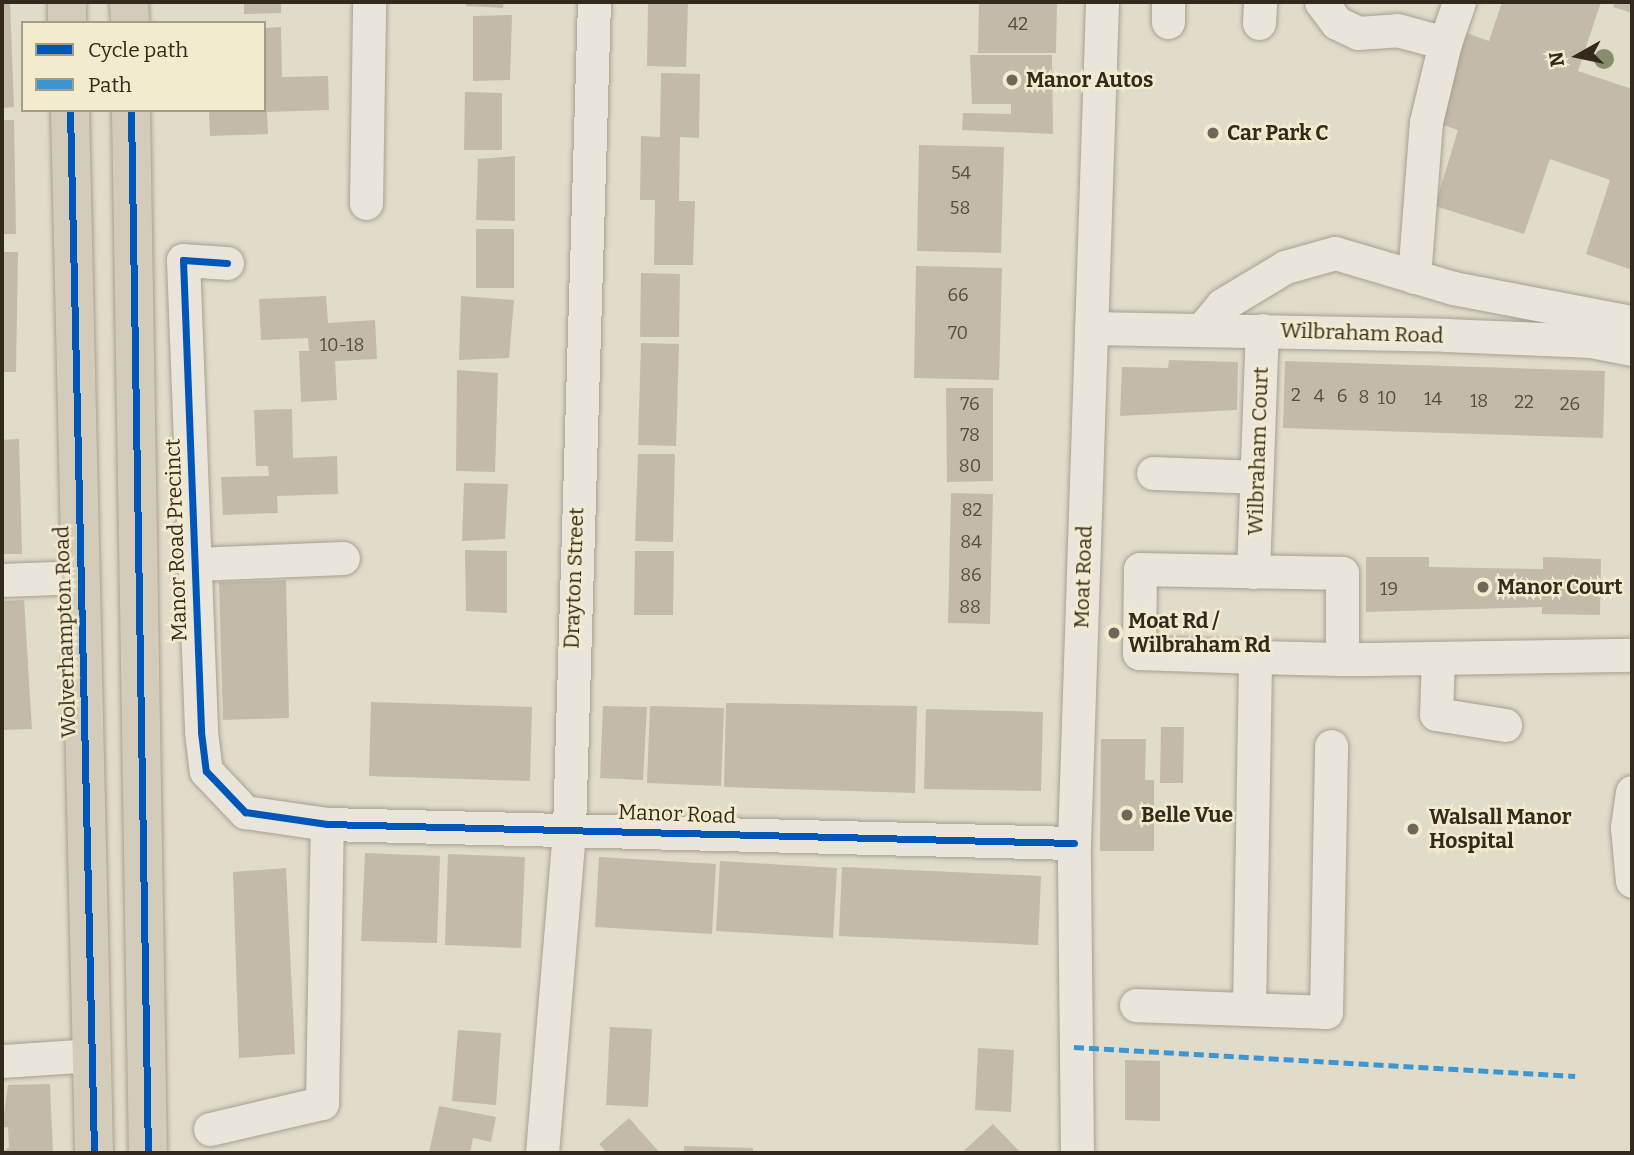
<!DOCTYPE html>
<style>
body{margin:0}
#map{position:relative;width:1634px;height:1155px;overflow:hidden;background:#e1dbc9;font-family:Bitter,serif}
div>[style]{position:absolute}
.building>*{inset:0;background:#c4baaa}
.roads{filter:drop-shadow(0 0 2px #a6a093) drop-shadow(0 0 2px #a6a093)}
.minor>*{height:33px;margin:-16.5px;padding:0 16.5px;transform-origin:16.5px;border-radius:16.5px;background:#e9e5db}
.highway>*{height:38px;margin:-19px;padding:0 19px;transform-origin:19px;border-radius:19px;background:#d4ccba}
.quiet>*{height:5px;margin-top:-2.5px;transform-origin:0;background:repeating-linear-gradient(90deg,#3d96d4 0 10px,transparent 0 15px)}
.cycleway>*{height:7px;margin:-3.5px;padding:0 3.5px;transform-origin:3.5px;border-radius:3.5px;background:#0057b8}
.trees>*{width:20px;height:20px;margin:-10px;border-radius:50%;background:#898d6e}
.dots>*{width:19px;height:19px;translate:-50% -50%;box-sizing:border-box;border:4px solid #f3ebce;border-radius:50%}
span{translate:-50% -50%;white-space:nowrap;text-align:center;line-height:1.15;-webkit-text-stroke:5px #f3ebce;paint-order:stroke}
.number-label{font-size:18px;color:#574d40}
.number-label span{-webkit-text-stroke-width:0}
.poi-label{font-size:21px;color:#33291c;font-weight:700}
.left{translate:0 -50%;text-align:left}
.street-label{font-size:21px;color:#33291c}
.frame{position:absolute;inset:0;border:4px solid #33291c;pointer-events:none}
.legend{position:absolute;left:21px;top:21px;width:245px;height:91px;box-sizing:border-box;background:#f3ebce;border:2px solid #a69d87;margin:0;padding:9px 12px;list-style:none;font-size:21px;color:#33291c}
.legend li{display:flex;align-items:center;gap:14px;height:35px}
.legend b{width:35px;border:2px solid #a69d87}
.north{position:absolute;left:1543px;top:21px;width:70px;height:70px;-webkit-text-stroke:5px #f3ebce;paint-order:stroke;rotate:261deg;font-size:19px;font-weight:700;line-height:28px;text-align:center;color:#33291c}
.north::after{content:'';display:block;margin:auto;width:24px;height:32px;background:#33291c;clip-path:polygon(50% 0,100% 100%,50% 72%,0 100%)}
</style>
<div id="map">
<div class="building">
<i style="clip-path:polygon(2px 2px,10px 2px,14px 107px,2px 108px)"></i>
<i style="clip-path:polygon(244px 2px,281px 2px,281px 13px,244px 14px)"></i>
<i style="clip-path:polygon(466px 2px,504px 2px,503px 8px,466px 6px)"></i>
<i style="clip-path:polygon(648px 2px,688px 3px,686px 67px,647px 66px)"></i>
<i style="clip-path:polygon(979px 2px,1057px 2px,1056px 53px,978px 53px)"></i>
<i style="clip-path:polygon(1502px 2px,1601px 2px,1578px 71px,1632px 89px,1632px 270px,1586px 254px,1610px 180px,1550px 159px,1524px 234px,1435px 206px,1458px 130px,1422px 118px,1452px 28px,1489px 41px)"></i>
<i style="clip-path:polygon(1615px 2px,1632px 2px,1632px 13px,1613px 7px)"></i>
<i style="clip-path:polygon(512px 15px,510px 80px,473px 81px,473px 16px)"></i>
<i style="clip-path:polygon(281px 27px,282px 77px,328px 76px,329px 110px,267px 112px,268px 134px,210px 136px,209px 110px,264px 110px,264px 28px)"></i>
<i style="clip-path:polygon(970px 55px,1052px 55px,1053px 134px,962px 130px,963px 113px,1011px 114px,1011px 104px,972px 104px)"></i>
<i style="clip-path:polygon(661px 73px,700px 74px,699px 138px,680px 137px,679px 201px,695px 201px,693px 265px,654px 265px,655px 200px,640px 200px,641px 136px,660px 137px)"></i>
<i style="clip-path:polygon(465px 92px,502px 93px,502px 150px,464px 150px)"></i>
<i style="clip-path:polygon(2px 120px,14px 120px,16px 234px,2px 234px)"></i>
<i style="clip-path:polygon(919px 145px,1004px 147px,1001px 253px,917px 251px)"></i>
<i style="clip-path:polygon(515px 156px,515px 221px,476px 220px,478px 159px)"></i>
<i style="clip-path:polygon(476px 229px,514px 229px,514px 288px,476px 288px)"></i>
<i style="clip-path:polygon(2px 252px,18px 252px,16px 372px,2px 372px)"></i>
<i style="clip-path:polygon(916px 266px,1002px 268px,999px 380px,914px 378px)"></i>
<i style="clip-path:polygon(641px 273px,680px 274px,679px 337px,640px 337px)"></i>
<i style="clip-path:polygon(326px 296px,328px 323px,375px 320px,377px 359px,335px 361px,337px 400px,301px 402px,299px 351px,309px 351px,308px 338px,261px 340px,259px 299px)"></i>
<i style="clip-path:polygon(461px 296px,514px 300px,509px 358px,459px 360px)"></i>
<i style="clip-path:polygon(641px 343px,679px 344px,676px 446px,638px 445px)"></i>
<i style="clip-path:polygon(1169px 360px,1238px 362px,1237px 410px,1120px 416px,1122px 367px,1168px 368px)"></i>
<i style="clip-path:polygon(1285px 361px,1605px 371px,1603px 438px,1283px 428px)"></i>
<i style="clip-path:polygon(457px 370px,498px 373px,495px 472px,456px 471px)"></i>
<i style="clip-path:polygon(946px 388px,993px 388px,993px 481px,947px 482px)"></i>
<i style="clip-path:polygon(292px 409px,293px 458px,337px 456px,338px 494px,277px 496px,278px 513px,223px 515px,221px 477px,269px 476px,268px 466px,256px 466px,254px 410px)"></i>
<i style="clip-path:polygon(19px 439px,22px 554px,2px 554px,2px 440px)"></i>
<i style="clip-path:polygon(638px 454px,675px 454px,673px 542px,635px 541px)"></i>
<i style="clip-path:polygon(464px 483px,508px 484px,505px 539px,462px 541px)"></i>
<i style="clip-path:polygon(951px 493px,993px 494px,990px 624px,948px 623px)"></i>
<i style="clip-path:polygon(465px 550px,507px 551px,507px 613px,466px 611px)"></i>
<i style="clip-path:polygon(635px 551px,674px 551px,673px 615px,634px 615px)"></i>
<i style="clip-path:polygon(1366px 557px,1429px 557px,1429px 567px,1543px 569px,1543px 557px,1601px 559px,1600px 615px,1542px 614px,1542px 607px,1366px 612px)"></i>
<i style="clip-path:polygon(286px 580px,289px 718px,223px 720px,219px 582px)"></i>
<i style="clip-path:polygon(24px 600px,32px 729px,2px 730px,2px 601px)"></i>
<i style="clip-path:polygon(371px 702px,532px 707px,530px 781px,369px 776px)"></i>
<i style="clip-path:polygon(726px 703px,917px 706px,915px 793px,724px 787px)"></i>
<i style="clip-path:polygon(603px 706px,647px 707px,643px 780px,600px 778px)"></i>
<i style="clip-path:polygon(650px 706px,724px 708px,721px 786px,647px 783px)"></i>
<i style="clip-path:polygon(926px 709px,1043px 712px,1041px 791px,924px 789px)"></i>
<i style="clip-path:polygon(1161px 727px,1184px 727px,1183px 783px,1160px 783px)"></i>
<i style="clip-path:polygon(1101px 739px,1146px 739px,1145px 780px,1154px 780px,1154px 851px,1100px 851px)"></i>
<i style="clip-path:polygon(365px 853px,440px 856px,437px 943px,361px 941px)"></i>
<i style="clip-path:polygon(448px 854px,525px 857px,521px 948px,445px 945px)"></i>
<i style="clip-path:polygon(599px 857px,716px 864px,712px 934px,595px 927px)"></i>
<i style="clip-path:polygon(720px 861px,837px 868px,833px 938px,716px 931px)"></i>
<i style="clip-path:polygon(842px 867px,1041px 876px,1038px 945px,839px 936px)"></i>
<i style="clip-path:polygon(286px 868px,295px 1054px,239px 1058px,233px 872px)"></i>
<i style="clip-path:polygon(610px 1027px,652px 1029px,648px 1107px,606px 1105px)"></i>
<i style="clip-path:polygon(458px 1030px,501px 1033px,496px 1105px,452px 1101px)"></i>
<i style="clip-path:polygon(978px 1048px,1014px 1050px,1011px 1112px,975px 1110px)"></i>
<i style="clip-path:polygon(1125px 1060px,1160px 1061px,1160px 1121px,1125px 1120px)"></i>
<i style="clip-path:polygon(50px 1084px,53px 1153px,2px 1153px,9px 1147px,8px 1127px,2px 1128px,8px 1085px)"></i>
<i style="clip-path:polygon(439px 1106px,496px 1117px,491px 1142px,473px 1138px,470px 1153px,429px 1153px)"></i>
<i style="clip-path:polygon(629px 1118px,660px 1153px,607px 1153px,599px 1144px)"></i>
<i style="clip-path:polygon(993px 1124px,1021px 1153px,961px 1153px,968px 1147px)"></i>
<i style="clip-path:polygon(684px 1146px,753px 1148px,753px 1153px,684px 1153px)"></i>
</div>
<div class="roads">
<div class="minor">
<i style="left:1321px;top:2px;width:26px;rotate:53deg"></i>
<i style="left:1337px;top:23px;width:23px;rotate:25deg"></i>
<i style="left:1358px;top:33px;width:39px;rotate:-4deg"></i>
<i style="left:1397px;top:30px;width:50px;rotate:15.2deg"></i>
<i style="left:1445px;top:43px;width:43px;rotate:-71.1deg"></i>
<i style="left:1168px;top:22px;width:20px;rotate:-90deg"></i>
<i style="left:1259px;top:23px;width:21px;rotate:-87deg"></i>
<i style="left:366px;top:203px;width:201px;rotate:-89.1deg"></i>
<i style="left:227px;top:263px;width:44px;rotate:-176.1deg"></i>
<i style="left:183px;top:260px;width:472px;rotate:87.8deg"></i>
<i style="left:201px;top:732px;width:39px;rotate:83deg"></i>
<i style="left:206px;top:771px;width:57px;rotate:46.4deg"></i>
<i style="left:245px;top:812px;width:83px;rotate:8.3deg"></i>
<i style="left:327px;top:824px;width:747px;rotate:1.46deg"></i>
<i style="left:1414px;top:277px;width:155px;rotate:-85.6deg"></i>
<i style="left:1426px;top:122px;width:81px;rotate:-76.5deg"></i>
<i style="left:1091px;top:328px;width:355px;rotate:1.1deg"></i>
<i style="left:1446px;top:335px;width:145px;rotate:2.4deg"></i>
<i style="left:1591px;top:341px;width:42px;rotate:11deg"></i>
<i style="left:1202px;top:329px;width:31px;rotate:-50deg"></i>
<i style="left:1222px;top:305px;width:74px;rotate:-31.1deg"></i>
<i style="left:1285px;top:267px;width:52px;rotate:-15.6deg"></i>
<i style="left:1335px;top:253px;width:123px;rotate:16.5deg"></i>
<i style="left:1453px;top:288px;width:182px;rotate:10.8deg"></i>
<i style="left:1153px;top:473px;width:103px;rotate:2.2deg"></i>
<i style="left:195px;top:564px;width:148px;rotate:-2.3deg"></i>
<i style="left:1253px;top:572px;width:242px;rotate:-87.9deg"></i>
<i style="left:2px;top:580px;width:79px;rotate:-2.2deg"></i>
<i style="left:1438px;top:658px;width:56px;rotate:92deg"></i>
<i style="left:1436px;top:714px;width:70px;rotate:9.1deg"></i>
<i style="left:1342px;top:659px;width:86px;rotate:-90deg"></i>
<i style="left:1342px;top:573px;width:202px;rotate:-178.9deg"></i>
<i style="left:1140px;top:569px;width:84px;rotate:90.7deg"></i>
<i style="left:1139px;top:653px;width:116px;rotate:2deg"></i>
<i style="left:1255px;top:657px;width:87px;rotate:1.3deg"></i>
<i style="left:1342px;top:659px;width:27px"></i>
<i style="left:1369px;top:659px;width:263px;rotate:-0.9deg"></i>
<i style="left:1632px;top:792px;width:36px;rotate:98deg"></i>
<i style="left:1627px;top:828px;width:53px;rotate:84.6deg"></i>
<i style="left:1136px;top:1005px;width:190px;rotate:2.1deg"></i>
<i style="left:1326px;top:1012px;width:266px;rotate:-88.9deg"></i>
<i style="left:1249px;top:1007px;width:350px;rotate:-89deg"></i>
<i style="left:2px;top:1061px;width:90px;rotate:-3.8deg"></i>
<i style="left:210px;top:1129px;width:115px;rotate:-13.1deg"></i>
<i style="left:322px;top:1103px;width:279px;rotate:-89deg"></i>
<i style="left:542px;top:1153px;width:325px;rotate:-85.2deg"></i>
<i style="left:569px;top:829px;width:827px;rotate:-88.27deg"></i>
<i style="left:1077px;top:1153px;width:310px;rotate:-90.6deg"></i>
<i style="left:1074px;top:843px;width:841px;rotate:-88.09deg"></i>
</div>
<div class="highway">
<i style="left:67px;top:2px;width:21px;rotate:90deg"></i>
<i style="left:129px;top:2px;width:21px;rotate:87deg"></i>
<i style="left:70px;top:110px;width:1043px;rotate:88.68deg"></i>
<i style="left:131px;top:110px;width:1043px;rotate:89.07deg"></i>
</div>
</div>
<div class="quiet">
<i style="left:1074px;top:1047px;width:502px;rotate:3.31deg"></i>
</div>
<div class="cycleway">
<i style="left:70px;top:110px;width:1043px;rotate:88.68deg"></i>
<i style="left:131px;top:110px;width:1043px;rotate:89.07deg"></i>
<i style="left:227px;top:263px;width:44px;rotate:-176.1deg"></i>
<i style="left:183px;top:260px;width:472px;rotate:87.8deg"></i>
<i style="left:201px;top:732px;width:39px;rotate:83deg"></i>
<i style="left:206px;top:771px;width:57px;rotate:46.4deg"></i>
<i style="left:245px;top:812px;width:83px;rotate:8.3deg"></i>
<i style="left:327px;top:824px;width:747px;rotate:1.46deg"></i>
</div>
<div class="trees">
<i style="left:1604px;top:59px"></i>
</div>
<div class="dots">
<i style="left:1012px;top:80px;background:#706759"></i>
<i style="left:1213px;top:133px;background:#706759"></i>
<i style="left:1483px;top:587px;background:#706759"></i>
<i style="left:1114px;top:633px;background:#706759"></i>
<i style="left:1127px;top:815px;background:#706759"></i>
<i style="left:1413px;top:829px;background:#706759"></i>
</div>
<div class="number-label">
<span style="left:1018px;top:24px">42</span>
<span style="left:961px;top:173px">54</span>
<span style="left:960px;top:208px">58</span>
<span style="left:958px;top:295px">66</span>
<span style="left:958px;top:333px">70</span>
<span style="left:342px;top:345px">10-18</span>
<span style="left:1296px;top:395px">2</span>
<span style="left:1319px;top:396px">4</span>
<span style="left:1342px;top:396px">6</span>
<span style="left:1364px;top:397px">8</span>
<span style="left:1387px;top:398px">10</span>
<span style="left:1433px;top:399px">14</span>
<span style="left:1479px;top:401px">18</span>
<span style="left:1524px;top:402px">22</span>
<span style="left:970px;top:404px">76</span>
<span style="left:1570px;top:404px">26</span>
<span style="left:970px;top:435px">78</span>
<span style="left:970px;top:466px">80</span>
<span style="left:972px;top:510px">82</span>
<span style="left:971px;top:542px">84</span>
<span style="left:971px;top:575px">86</span>
<span style="left:1389px;top:589px">19</span>
<span style="left:970px;top:607px">88</span>
</div>
<div class="poi-label">
<span class="left" style="left:1026px;top:80px">Manor Autos</span>
<span class="left" style="left:1227px;top:133px">Car Park C</span>
<span class="left" style="left:1497px;top:587px">Manor Court</span>
<span class="left" style="left:1128px;top:633px">Moat Rd /<br>Wilbraham Rd</span>
<span class="left" style="left:1141px;top:815px">Belle Vue</span>
<span class="left" style="left:1429px;top:829px">Walsall Manor<br>Hospital</span>
</div>
<div class="street-label">
<span style="left:1362px;top:333px;rotate:2deg">Wilbraham Road</span>
<span style="left:1258px;top:451px;rotate:-88deg">Wilbraham Court</span>
<span style="left:176px;top:540px;rotate:-92deg">Manor Road Precinct</span>
<span style="left:1083px;top:577px;rotate:-88deg">Moat Road</span>
<span style="left:574px;top:578px;rotate:-88deg">Drayton Street</span>
<span style="left:65px;top:632px;rotate:-92deg">Wolverhampton Road</span>
<span style="left:677px;top:814px;rotate:2deg">Manor Road</span>
</div>
<div class="frame"></div>
<ul class="legend">
<li><b style="height:9px;background:#0057b8"></b>Cycle path</li>
<li><b style="height:9px;background:#3d96d4"></b>Path</li>
</ul>
<div class="north">N</div>
</div>
